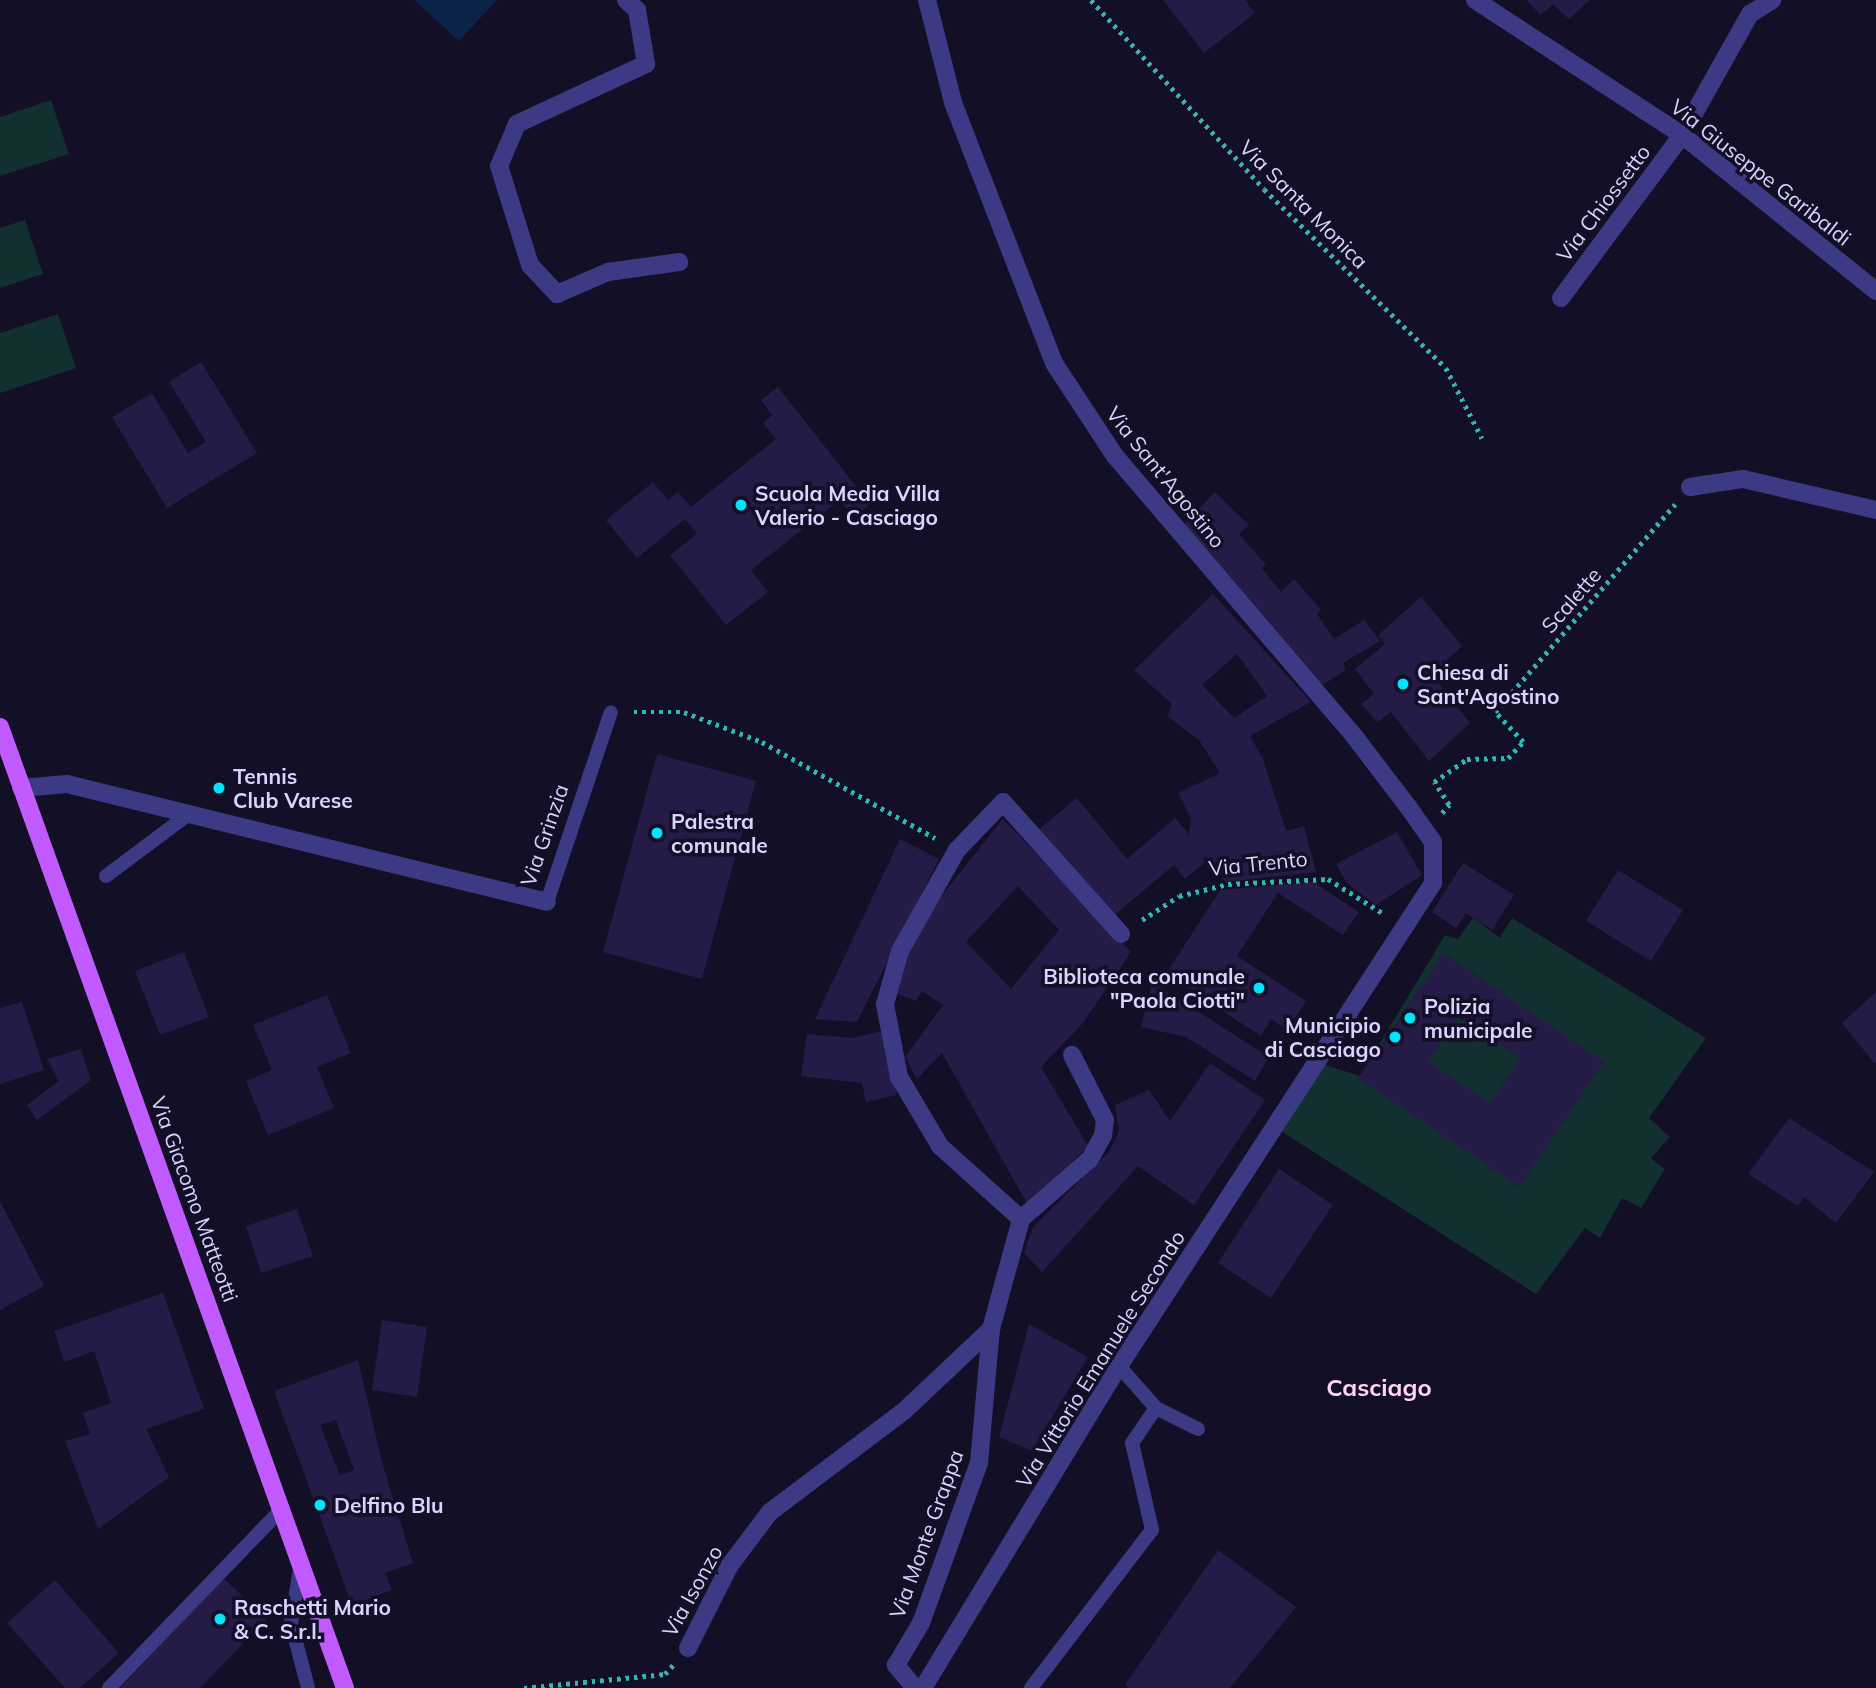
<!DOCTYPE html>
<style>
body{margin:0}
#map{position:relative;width:1876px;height:1688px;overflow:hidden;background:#130f26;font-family:Mulish,sans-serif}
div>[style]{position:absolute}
.green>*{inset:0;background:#12302f}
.water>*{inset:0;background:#0c2248}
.building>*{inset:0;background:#241b47}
.path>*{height:4.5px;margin-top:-2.25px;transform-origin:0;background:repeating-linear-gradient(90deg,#2fb8b0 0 3.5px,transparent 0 8.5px)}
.lane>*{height:14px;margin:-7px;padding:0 7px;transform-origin:7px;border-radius:7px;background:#3d3a85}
.street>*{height:18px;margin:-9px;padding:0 9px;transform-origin:9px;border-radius:9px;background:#3d3a85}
.primary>*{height:18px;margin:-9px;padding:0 9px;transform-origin:9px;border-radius:9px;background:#c25bff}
.dots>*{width:19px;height:19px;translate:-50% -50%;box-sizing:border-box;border:4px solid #130f26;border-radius:50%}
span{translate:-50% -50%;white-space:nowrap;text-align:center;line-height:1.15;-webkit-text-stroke:7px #130f26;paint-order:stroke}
.street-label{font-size:21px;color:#d9d4ff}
.poi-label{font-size:21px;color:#d9d4ff;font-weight:700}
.left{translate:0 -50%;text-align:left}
.right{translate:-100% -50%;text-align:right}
.quarter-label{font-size:24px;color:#ffd6f0;font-weight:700}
</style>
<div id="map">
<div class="green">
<i style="clip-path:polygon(51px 100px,69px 154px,0 176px,0 117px)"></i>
<i style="clip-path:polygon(25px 220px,43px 274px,0 288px,0 228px)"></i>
<i style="clip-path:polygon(58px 314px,76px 368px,0 393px,0 333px)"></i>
<i style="clip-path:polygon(1473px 918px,1500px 938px,1512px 918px,1706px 1038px,1649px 1118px,1670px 1137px,1651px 1158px,1665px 1169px,1641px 1208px,1622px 1198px,1600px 1238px,1585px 1228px,1536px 1294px,1276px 1128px,1319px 1063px,1360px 1076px,1445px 935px,1458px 939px)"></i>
</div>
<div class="water">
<i style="clip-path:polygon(414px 0,497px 0,459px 41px)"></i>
</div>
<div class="building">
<i style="clip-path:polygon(1163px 0,1245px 0,1255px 13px,1204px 53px)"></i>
<i style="clip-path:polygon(1527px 0,1590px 0,1569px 19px,1553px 5px,1540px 15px)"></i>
<i style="clip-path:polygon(201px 362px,257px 453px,167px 508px,112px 417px,152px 393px,188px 453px,206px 442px,169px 382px)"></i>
<i style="clip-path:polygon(778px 387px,870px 504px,853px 517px,840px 500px,751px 570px,768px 592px,726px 625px,670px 555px,697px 534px,685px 519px,637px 558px,606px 520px,653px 482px,668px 500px,678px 492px,691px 507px,776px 439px,763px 423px,772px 415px,761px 400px)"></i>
<i style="clip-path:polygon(1215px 492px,1249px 525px,1239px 534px,1266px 565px,1262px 568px,1281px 592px,1294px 579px,1321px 610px,1317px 614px,1334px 639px,1364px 620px,1380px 641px,1343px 663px,1346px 670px,1318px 688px,1180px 529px)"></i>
<i style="clip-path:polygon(evenodd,1213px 594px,1311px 702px,1250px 736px,1263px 759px,1286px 831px,1304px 826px,1316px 872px,1225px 882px,1209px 859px,1185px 879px,1174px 865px,1111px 918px,1038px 830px,1077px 798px,1127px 859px,1175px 818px,1189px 834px,1191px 819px,1178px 793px,1220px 773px,1199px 740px,1167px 716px,1172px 704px,1134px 670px,1213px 594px,1237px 654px,1267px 696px,1234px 718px,1202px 685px,1237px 654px)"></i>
<i style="clip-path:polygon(1421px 597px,1462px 646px,1432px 675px,1470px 723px,1429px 761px,1391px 712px,1377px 722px,1361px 704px,1374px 694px,1355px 669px,1385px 644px,1378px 635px)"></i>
<i style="clip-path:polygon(657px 754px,756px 781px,702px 979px,603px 952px)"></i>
<i style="clip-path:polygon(evenodd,1003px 819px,1131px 952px,1083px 1023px,1041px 1067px,1088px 1146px,1029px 1207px,942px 1053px,917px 1079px,905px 1057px,943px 1005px,922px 991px,916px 1001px,893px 992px,902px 956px,922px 920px,1003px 819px,1018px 886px,1059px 930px,1011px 989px,966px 942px,1018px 886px)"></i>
<i style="clip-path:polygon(1397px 832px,1422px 875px,1376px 905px,1346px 882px,1336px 864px)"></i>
<i style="clip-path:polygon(900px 839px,939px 859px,857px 1022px,815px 1019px)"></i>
<i style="clip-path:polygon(1463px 863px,1514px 895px,1492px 930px,1466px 913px,1456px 928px,1432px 912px)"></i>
<i style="clip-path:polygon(1618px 870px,1683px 910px,1651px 961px,1586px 921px)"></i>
<i style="clip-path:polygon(1313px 882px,1359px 912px,1343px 935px,1278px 893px,1237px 956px,1306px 1001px,1287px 1030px,1271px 1019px,1261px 1036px,1166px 974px,1220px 890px)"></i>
<i style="clip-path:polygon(184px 952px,209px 1017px,160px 1035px,135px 971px)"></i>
<i style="clip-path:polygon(evenodd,1444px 953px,1604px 1062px,1519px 1187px,1358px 1078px,1444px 953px,1458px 1017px,1520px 1058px,1490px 1103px,1428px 1061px,1458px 1017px)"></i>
<i style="clip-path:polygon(1152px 982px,1269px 1057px,1255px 1081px,1186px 1037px,1141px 1027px)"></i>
<i style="clip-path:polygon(1876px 992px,1876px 1063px,1874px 1063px,1842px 1023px)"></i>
<i style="clip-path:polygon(327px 995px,351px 1053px,317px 1067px,334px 1108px,268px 1135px,246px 1081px,272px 1070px,253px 1025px)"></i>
<i style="clip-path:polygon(22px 1002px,44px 1070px,0 1084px,0 1008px)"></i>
<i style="clip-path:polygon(883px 1031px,897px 1095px,866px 1102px,862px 1083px,801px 1076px,807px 1034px,852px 1038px)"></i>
<i style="clip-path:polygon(81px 1049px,91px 1080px,37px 1120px,27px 1105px,59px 1081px,47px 1059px)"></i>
<i style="clip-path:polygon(1210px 1063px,1265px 1100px,1194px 1205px,1138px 1166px,1042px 1272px,1024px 1253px,1033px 1227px,1110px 1151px,1119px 1131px,1115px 1105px,1149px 1090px,1170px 1121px)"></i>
<i style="clip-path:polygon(1789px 1118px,1874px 1172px,1836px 1223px,1804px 1197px,1798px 1206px,1748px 1174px)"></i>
<i style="clip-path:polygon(1279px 1169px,1333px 1205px,1271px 1298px,1218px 1263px)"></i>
<i style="clip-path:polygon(0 1201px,44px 1286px,0 1310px)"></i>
<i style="clip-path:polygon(297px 1209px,313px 1256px,261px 1273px,246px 1226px)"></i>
<i style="clip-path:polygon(163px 1293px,204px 1409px,146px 1429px,169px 1477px,98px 1529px,65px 1441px,90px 1434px,83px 1413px,111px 1403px,94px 1351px,64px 1362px,54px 1331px)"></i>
<i style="clip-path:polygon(382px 1320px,427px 1327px,417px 1397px,372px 1390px)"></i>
<i style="clip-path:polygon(1029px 1324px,1088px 1357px,1032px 1451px,999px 1437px)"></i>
<i style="clip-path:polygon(evenodd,358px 1360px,382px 1462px,413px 1563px,385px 1573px,392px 1590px,352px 1605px,274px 1391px,358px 1360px,336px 1420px,354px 1470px,340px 1475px,320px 1425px,336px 1420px)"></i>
<i style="clip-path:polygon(1218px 1550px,1296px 1607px,1230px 1688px,1129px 1688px,1125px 1685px)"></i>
<i style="clip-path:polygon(223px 1578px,267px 1619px,200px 1688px,120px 1688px)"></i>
<i style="clip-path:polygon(55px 1580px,119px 1653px,80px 1688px,65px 1688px,7px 1623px)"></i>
</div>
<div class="path">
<i style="left:1091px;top:0;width:256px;rotate:47.5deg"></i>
<i style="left:1264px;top:189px;width:255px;rotate:44.5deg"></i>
<i style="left:1446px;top:368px;width:79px;rotate:62.8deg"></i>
<i style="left:634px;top:712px;width:50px"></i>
<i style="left:684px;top:712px;width:84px;rotate:21deg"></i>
<i style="left:762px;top:742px;width:198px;rotate:29deg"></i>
<i style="left:1442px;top:813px;width:11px;rotate:-49deg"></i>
<i style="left:1449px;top:805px;width:27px;rotate:-123deg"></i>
<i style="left:1434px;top:782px;width:40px;rotate:-34.9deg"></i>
<i style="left:1467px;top:759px;width:41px;rotate:-1.4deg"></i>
<i style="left:1508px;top:758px;width:22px;rotate:-47deg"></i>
<i style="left:1523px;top:742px;width:41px;rotate:-133deg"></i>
<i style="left:1495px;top:712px;width:275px;rotate:-49.1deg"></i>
<i style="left:1142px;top:920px;width:44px;rotate:-33deg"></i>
<i style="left:1179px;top:896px;width:50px;rotate:-13.8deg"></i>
<i style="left:1228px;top:884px;width:100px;rotate:-2.9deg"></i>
<i style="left:1328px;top:879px;width:66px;rotate:32deg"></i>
<i style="left:524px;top:1688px;width:142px;rotate:-5.7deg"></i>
<i style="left:665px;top:1674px;width:12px;rotate:-48deg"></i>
</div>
<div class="lane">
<i style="left:106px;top:876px;width:104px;rotate:-36.8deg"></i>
<i style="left:547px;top:902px;width:200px;rotate:-71.4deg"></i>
<i style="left:1119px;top:1366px;width:56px;rotate:48.6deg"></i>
<i style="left:301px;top:1563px;width:61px;rotate:99.5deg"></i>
<i style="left:291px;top:1623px;width:67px;rotate:75.3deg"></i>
<i style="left:109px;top:1688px;width:249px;rotate:-46deg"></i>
<i style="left:1031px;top:1688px;width:199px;rotate:-52.6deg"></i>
<i style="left:1152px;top:1530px;width:89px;rotate:-102.9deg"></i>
<i style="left:1132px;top:1443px;width:42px;rotate:-55.6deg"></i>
<i style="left:1156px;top:1408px;width:47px;rotate:26.6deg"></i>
</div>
<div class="street">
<i style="left:626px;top:0;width:15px;rotate:42deg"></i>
<i style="left:637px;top:10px;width:55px;rotate:80.5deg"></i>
<i style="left:646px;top:64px;width:142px;rotate:155.1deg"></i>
<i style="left:517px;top:124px;width:46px;rotate:113.2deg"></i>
<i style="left:499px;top:166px;width:104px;rotate:72.6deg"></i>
<i style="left:530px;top:265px;width:40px;rotate:47deg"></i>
<i style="left:557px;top:294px;width:56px;rotate:-23.3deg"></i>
<i style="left:608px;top:272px;width:72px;rotate:-8deg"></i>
<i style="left:1475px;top:0;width:247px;rotate:33.1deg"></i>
<i style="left:1682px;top:135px;width:249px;rotate:38.8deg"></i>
<i style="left:1561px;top:298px;width:203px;rotate:-53.4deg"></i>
<i style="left:1682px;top:135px;width:139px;rotate:-60.7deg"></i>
<i style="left:1750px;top:14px;width:26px;rotate:-32deg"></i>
<i style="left:1690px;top:487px;width:54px;rotate:-8.6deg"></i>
<i style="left:1743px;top:479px;width:137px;rotate:13.1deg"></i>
<i style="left:21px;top:788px;width:46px;rotate:-5deg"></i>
<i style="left:67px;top:784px;width:494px;rotate:13.8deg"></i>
<i style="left:1021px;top:1219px;width:91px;rotate:-41deg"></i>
<i style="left:1090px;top:1159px;width:26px;rotate:-61deg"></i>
<i style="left:1103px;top:1136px;width:16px;rotate:-83deg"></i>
<i style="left:1105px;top:1120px;width:73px;rotate:-116.9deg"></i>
<i style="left:688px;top:1648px;width:93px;rotate:-63.2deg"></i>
<i style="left:730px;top:1565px;width:66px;rotate:-53deg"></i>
<i style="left:770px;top:1512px;width:168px;rotate:-37deg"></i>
<i style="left:904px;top:1411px;width:120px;rotate:-43.3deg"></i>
<i style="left:915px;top:1688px;width:30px;rotate:-130deg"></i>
<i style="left:896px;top:1665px;width:49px;rotate:-59.2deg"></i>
<i style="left:921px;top:1623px;width:170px;rotate:-70.1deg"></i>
<i style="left:979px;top:1463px;width:135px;rotate:-84.9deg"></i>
<i style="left:991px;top:1329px;width:114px;rotate:-74.7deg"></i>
<i style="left:1021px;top:1219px;width:109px;rotate:-138deg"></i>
<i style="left:940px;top:1146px;width:80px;rotate:-120.7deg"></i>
<i style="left:899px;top:1077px;width:74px;rotate:-100.9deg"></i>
<i style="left:885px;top:1004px;width:55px;rotate:-74.2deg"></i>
<i style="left:900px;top:951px;width:116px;rotate:-60.6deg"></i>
<i style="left:957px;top:850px;width:66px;rotate:-46.2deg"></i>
<i style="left:1003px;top:802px;width:177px;rotate:48.2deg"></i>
<i style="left:923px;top:1688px;width:377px;rotate:-58.7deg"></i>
<i style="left:1119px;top:1366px;width:576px;rotate:-56.97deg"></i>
<i style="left:1433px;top:883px;width:41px;rotate:-90deg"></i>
<i style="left:1433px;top:842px;width:42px;rotate:-125.2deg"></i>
<i style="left:1409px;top:808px;width:89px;rotate:-127.3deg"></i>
<i style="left:1355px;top:737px;width:370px;rotate:-130.5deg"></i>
<i style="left:1115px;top:456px;width:111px;rotate:-123.3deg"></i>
<i style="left:1054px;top:363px;width:280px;rotate:-111.2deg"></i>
<i style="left:953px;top:102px;width:105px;rotate:-104.3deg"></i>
</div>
<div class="primary">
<i style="left:0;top:727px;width:1021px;rotate:70.25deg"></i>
</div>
<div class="dots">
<i style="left:741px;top:505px;background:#00e5ff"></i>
<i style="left:1403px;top:684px;background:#00e5ff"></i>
<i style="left:219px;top:788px;background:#00e5ff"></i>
<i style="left:657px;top:833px;background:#00e5ff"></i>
<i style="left:1259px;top:988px;background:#00e5ff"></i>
<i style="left:1410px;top:1018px;background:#00e5ff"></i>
<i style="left:1395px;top:1037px;background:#00e5ff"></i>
<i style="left:320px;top:1505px;background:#00e5ff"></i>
<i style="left:220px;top:1619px;background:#00e5ff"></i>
</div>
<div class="street-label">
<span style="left:1761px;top:172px;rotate:38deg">Via Giuseppe Garibaldi</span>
<span style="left:1603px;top:203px;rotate:-53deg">Via Chiossetto</span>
<span style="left:1304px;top:204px;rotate:45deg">Via Santa Monica</span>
<span style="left:1166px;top:477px;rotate:51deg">Via Sant'Agostino</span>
<span style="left:1571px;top:600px;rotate:-49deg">Scalette</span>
<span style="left:544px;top:835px;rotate:-71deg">Via Grinzia</span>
<span style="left:1258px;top:863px;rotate:-6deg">Via Trento</span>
<span style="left:195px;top:1199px;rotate:70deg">Via Giacomo Matteotti</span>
<span style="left:1100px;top:1359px;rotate:-58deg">Via Vittorio Emanuele Secondo</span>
<span style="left:926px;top:1534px;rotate:-70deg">Via Monte Grappa</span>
<span style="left:692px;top:1591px;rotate:-61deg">Via Isonzo</span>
</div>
<div class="poi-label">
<span class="left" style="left:755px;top:505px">Scuola Media Villa<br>Valerio - Casciago</span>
<span class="left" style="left:1417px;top:684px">Chiesa di<br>Sant'Agostino</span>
<span class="left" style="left:233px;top:788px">Tennis<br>Club Varese</span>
<span class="left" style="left:671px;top:833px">Palestra<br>comunale</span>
<span class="right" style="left:1245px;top:988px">Biblioteca comunale<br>"Paola Ciotti"</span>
<span class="left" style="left:1424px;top:1018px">Polizia<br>municipale</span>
<span class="right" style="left:1381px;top:1037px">Municipio<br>di Casciago</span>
<span class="left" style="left:334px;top:1505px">Delfino Blu</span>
<span class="left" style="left:234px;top:1619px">Raschetti Mario<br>&amp; C. S.r.l.</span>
</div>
<div class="quarter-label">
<span style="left:1379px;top:1388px">Casciago</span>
</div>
</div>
